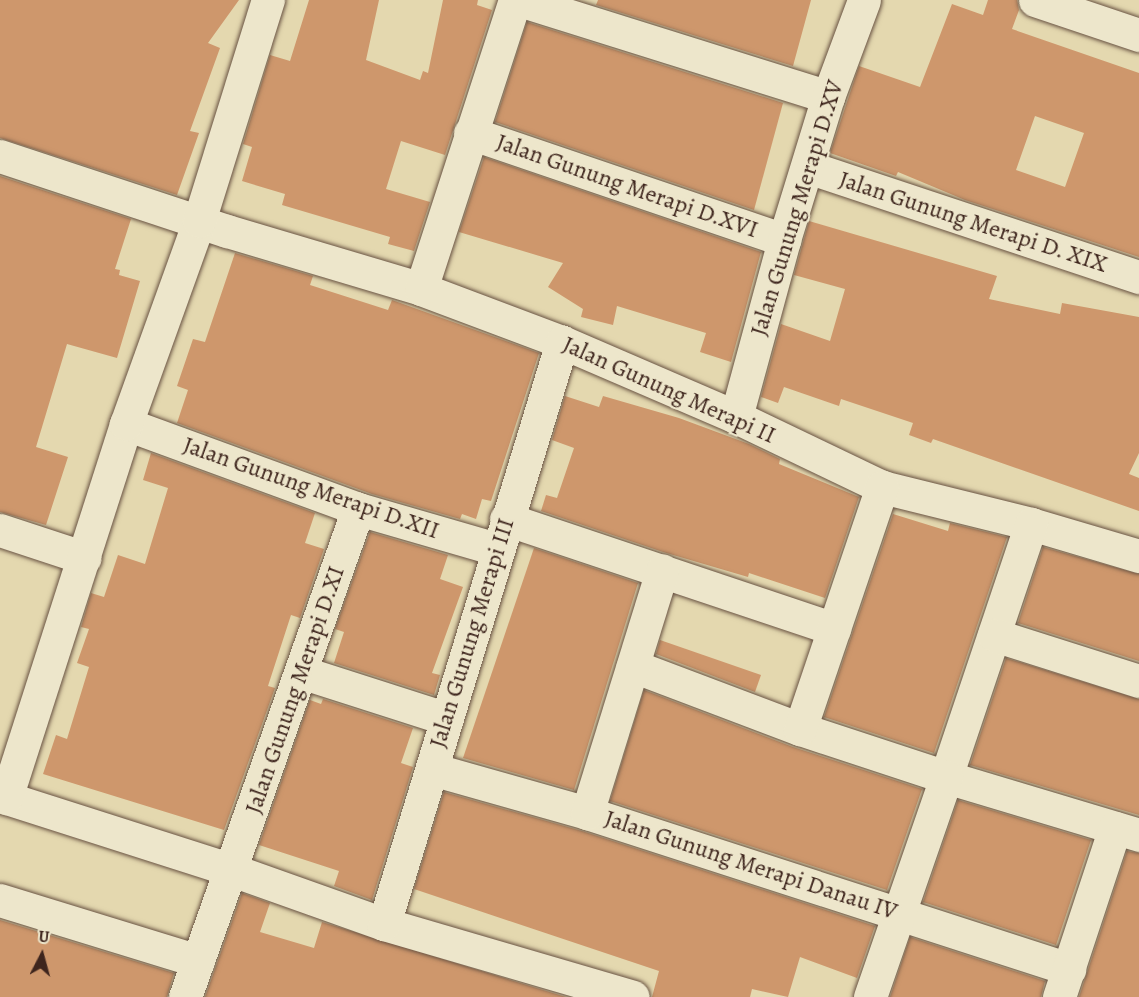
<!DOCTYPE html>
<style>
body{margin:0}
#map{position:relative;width:1139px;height:997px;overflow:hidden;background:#e4d8af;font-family:Alegreya,serif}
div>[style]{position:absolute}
.building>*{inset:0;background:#ce976c}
.roads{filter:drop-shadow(0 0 2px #685242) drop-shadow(0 0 2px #685242)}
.minor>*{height:33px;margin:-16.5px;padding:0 16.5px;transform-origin:16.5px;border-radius:16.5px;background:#ede6cb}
span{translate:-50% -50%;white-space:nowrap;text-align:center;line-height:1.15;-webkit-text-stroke:4.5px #ede6cb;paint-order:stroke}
.street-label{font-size:24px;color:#3e251d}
.north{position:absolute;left:12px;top:925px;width:60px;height:60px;-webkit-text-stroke:4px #ede6cb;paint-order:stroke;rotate:6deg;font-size:16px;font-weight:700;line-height:24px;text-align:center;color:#3e251d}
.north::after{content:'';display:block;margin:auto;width:21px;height:27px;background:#3e251d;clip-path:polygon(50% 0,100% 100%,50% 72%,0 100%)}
</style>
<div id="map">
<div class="building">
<i style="clip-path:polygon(0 0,239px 0,208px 43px,220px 48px,190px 131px,199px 133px,177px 195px,0 138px)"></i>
<i style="clip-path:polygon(309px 0,379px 0,366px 60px,420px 80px,423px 71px,428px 73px,443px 0,478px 0,477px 5px,492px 10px,445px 155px,401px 141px,386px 189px,430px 202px,414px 251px,388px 244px,390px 237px,282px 205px,285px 194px,242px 181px,252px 147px,243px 144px,270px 55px,290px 61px)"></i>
<i style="clip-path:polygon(598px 0,811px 0,793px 66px,596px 5px)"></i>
<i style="clip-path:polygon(evenodd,988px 0,1017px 0,1019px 10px,1012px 29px,1139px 73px,1139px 257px,965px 200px,898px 172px,896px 176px,830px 153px,859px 66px,920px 87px,952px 4px,983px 15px,988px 0,1035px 116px,1084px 133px,1065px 187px,1016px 170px,1035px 116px)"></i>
<i style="clip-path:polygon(527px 22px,783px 103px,754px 210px,495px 122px)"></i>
<i style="clip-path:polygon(484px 157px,761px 252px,731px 362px,700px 352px,706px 333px,617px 306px,613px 325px,581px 317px,583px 309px,548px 287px,563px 263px,459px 232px)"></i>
<i style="clip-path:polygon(0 176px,131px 219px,115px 269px,120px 270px,119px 275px,140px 281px,117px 358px,67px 344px,36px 447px,68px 457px,46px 525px,0 512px)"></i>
<i style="clip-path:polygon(809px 221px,997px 276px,989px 299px,1060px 314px,1062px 303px,1139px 317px,1139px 453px,1129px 474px,1139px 478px,1139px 511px,933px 439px,931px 443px,909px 435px,913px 423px,841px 399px,839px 406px,784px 387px,778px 403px,761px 397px,781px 324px,830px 341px,845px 289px,794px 275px)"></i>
<i style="clip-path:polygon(235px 253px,313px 276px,310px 285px,388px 310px,392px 300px,539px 353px,491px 501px,482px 499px,476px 519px,462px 514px,460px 519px,372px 494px,177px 423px,188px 390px,177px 386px,193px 339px,205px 342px)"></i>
<i style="clip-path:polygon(565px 396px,599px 407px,603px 396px,679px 418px,749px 444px,780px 459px,779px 464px,859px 497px,825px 598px,749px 573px,748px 577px,663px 552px,541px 511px,546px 495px,557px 498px,574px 448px,552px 440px)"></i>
<i style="clip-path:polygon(151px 453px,315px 513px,305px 543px,324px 549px,300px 618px,291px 615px,268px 686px,275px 688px,224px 830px,43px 774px,56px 735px,67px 739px,89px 667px,77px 663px,89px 629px,81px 627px,91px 593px,104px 597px,118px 555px,145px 564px,168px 488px,143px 480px)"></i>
<i style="clip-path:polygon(893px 514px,948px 531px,950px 523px,1007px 537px,934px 753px,824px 717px)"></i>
<i style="clip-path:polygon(370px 532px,448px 555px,440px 579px,463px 587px,432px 673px,440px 675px,434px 695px,334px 663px,344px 632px,335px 629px)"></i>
<i style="clip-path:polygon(1043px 547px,1139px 574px,1139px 661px,1018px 623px)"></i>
<i style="clip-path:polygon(534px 548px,638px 583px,574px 790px,463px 758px)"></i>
<i style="clip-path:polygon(660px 640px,761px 675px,755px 692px,656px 654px)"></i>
<i style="clip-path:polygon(1006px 658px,1139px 699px,1139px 815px,970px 765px)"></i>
<i style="clip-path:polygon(644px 690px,793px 747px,922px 789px,887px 890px,610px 801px)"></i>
<i style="clip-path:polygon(323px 699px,413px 728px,401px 763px,413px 767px,372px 900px,334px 886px,339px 871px,259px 845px,310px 700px,321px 704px)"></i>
<i style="clip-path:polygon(444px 792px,582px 831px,875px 926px,857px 978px,800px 957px,788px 997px,752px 989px,750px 997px,652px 997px,659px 971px,414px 889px)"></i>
<i style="clip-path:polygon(958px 800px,1091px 840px,1056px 945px,923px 902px)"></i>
<i style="clip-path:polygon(1127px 851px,1139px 853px,1139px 997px,1079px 997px)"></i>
<i style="clip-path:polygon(242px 893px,270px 903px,260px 932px,314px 948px,322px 922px,566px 997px,205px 997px)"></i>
<i style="clip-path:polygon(0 920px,174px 973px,167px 997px,0 997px)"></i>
<i style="clip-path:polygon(910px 937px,1045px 981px,1041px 997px,890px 997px)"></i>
</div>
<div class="roads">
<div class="minor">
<i style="left:519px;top:0;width:324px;rotate:17.4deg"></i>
<i style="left:1035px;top:0;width:110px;rotate:18.6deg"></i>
<i style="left:470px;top:133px;width:332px;rotate:18.8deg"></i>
<i style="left:0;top:156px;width:239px;rotate:18.3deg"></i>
<i style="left:227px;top:231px;width:202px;rotate:16.6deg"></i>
<i style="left:421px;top:289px;width:151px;rotate:20.6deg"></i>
<i style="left:562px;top:342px;width:189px;rotate:23.3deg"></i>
<i style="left:736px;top:417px;width:162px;rotate:25.6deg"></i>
<i style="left:882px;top:487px;width:154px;rotate:13.9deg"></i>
<i style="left:1031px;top:524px;width:113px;rotate:16.5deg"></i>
<i style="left:808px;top:167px;width:349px;rotate:18.4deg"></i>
<i style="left:421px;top:289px;width:304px;rotate:-72deg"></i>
<i style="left:736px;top:417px;width:183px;rotate:-74.8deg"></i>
<i style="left:784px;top:240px;width:150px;rotate:-72.9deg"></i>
<i style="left:828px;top:97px;width:103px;rotate:-69.6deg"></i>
<i style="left:126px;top:424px;width:247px;rotate:20.1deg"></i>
<i style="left:358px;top:509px;width:145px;rotate:16.1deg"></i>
<i style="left:506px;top:519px;width:346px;rotate:18.5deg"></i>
<i style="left:1031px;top:524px;width:267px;rotate:108.6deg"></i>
<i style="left:946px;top:777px;width:202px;rotate:16.7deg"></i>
<i style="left:0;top:530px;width:89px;rotate:18.2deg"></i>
<i style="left:994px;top:635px;width:152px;rotate:17.6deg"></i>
<i style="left:633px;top:666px;width:178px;rotate:20.7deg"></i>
<i style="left:301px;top:672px;width:153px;rotate:17.8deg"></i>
<i style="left:432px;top:769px;width:161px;rotate:15.8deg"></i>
<i style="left:587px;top:813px;width:507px;rotate:17.93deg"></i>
<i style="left:0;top:796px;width:244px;rotate:17.7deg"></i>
<i style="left:232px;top:870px;width:161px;rotate:19.6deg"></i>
<i style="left:384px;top:924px;width:259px;rotate:16.3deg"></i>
<i style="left:6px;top:798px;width:393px;rotate:-72.2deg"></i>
<i style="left:126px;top:424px;width:216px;rotate:-70.2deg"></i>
<i style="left:199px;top:221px;width:232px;rotate:-72.7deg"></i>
<i style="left:587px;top:813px;width:254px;rotate:-72.8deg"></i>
<i style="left:0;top:900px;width:207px;rotate:17.1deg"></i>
<i style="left:384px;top:924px;width:609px;rotate:-72.99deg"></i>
<i style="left:185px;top:997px;width:518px;rotate:-70.48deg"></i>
<i style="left:870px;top:997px;width:233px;rotate:-70.9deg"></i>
<i style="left:946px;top:777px;width:154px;rotate:-161.8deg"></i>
<i style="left:800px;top:729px;width:256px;rotate:-71.3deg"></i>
<i style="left:1059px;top:997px;width:178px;rotate:-71.7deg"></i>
</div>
</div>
<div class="street-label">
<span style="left:627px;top:186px;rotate:19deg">Jalan Gunung Merapi D.XVI</span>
<span style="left:797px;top:208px;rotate:-73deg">Jalan Gunung Merapi D.XV</span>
<span style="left:973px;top:222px;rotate:18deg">Jalan Gunung Merapi D. XIX</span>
<span style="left:669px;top:390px;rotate:24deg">Jalan Gunung Merapi II</span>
<span style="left:311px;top:488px;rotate:19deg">Jalan Gunung Merapi D.XII</span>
<span style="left:472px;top:633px;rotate:-73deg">Jalan Gunung Merapi III</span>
<span style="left:295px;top:690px;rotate:-71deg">Jalan Gunung Merapi D.XI</span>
<span style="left:751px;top:865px;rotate:18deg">Jalan Gunung Merapi Danau IV</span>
</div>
<div class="north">U</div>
</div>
